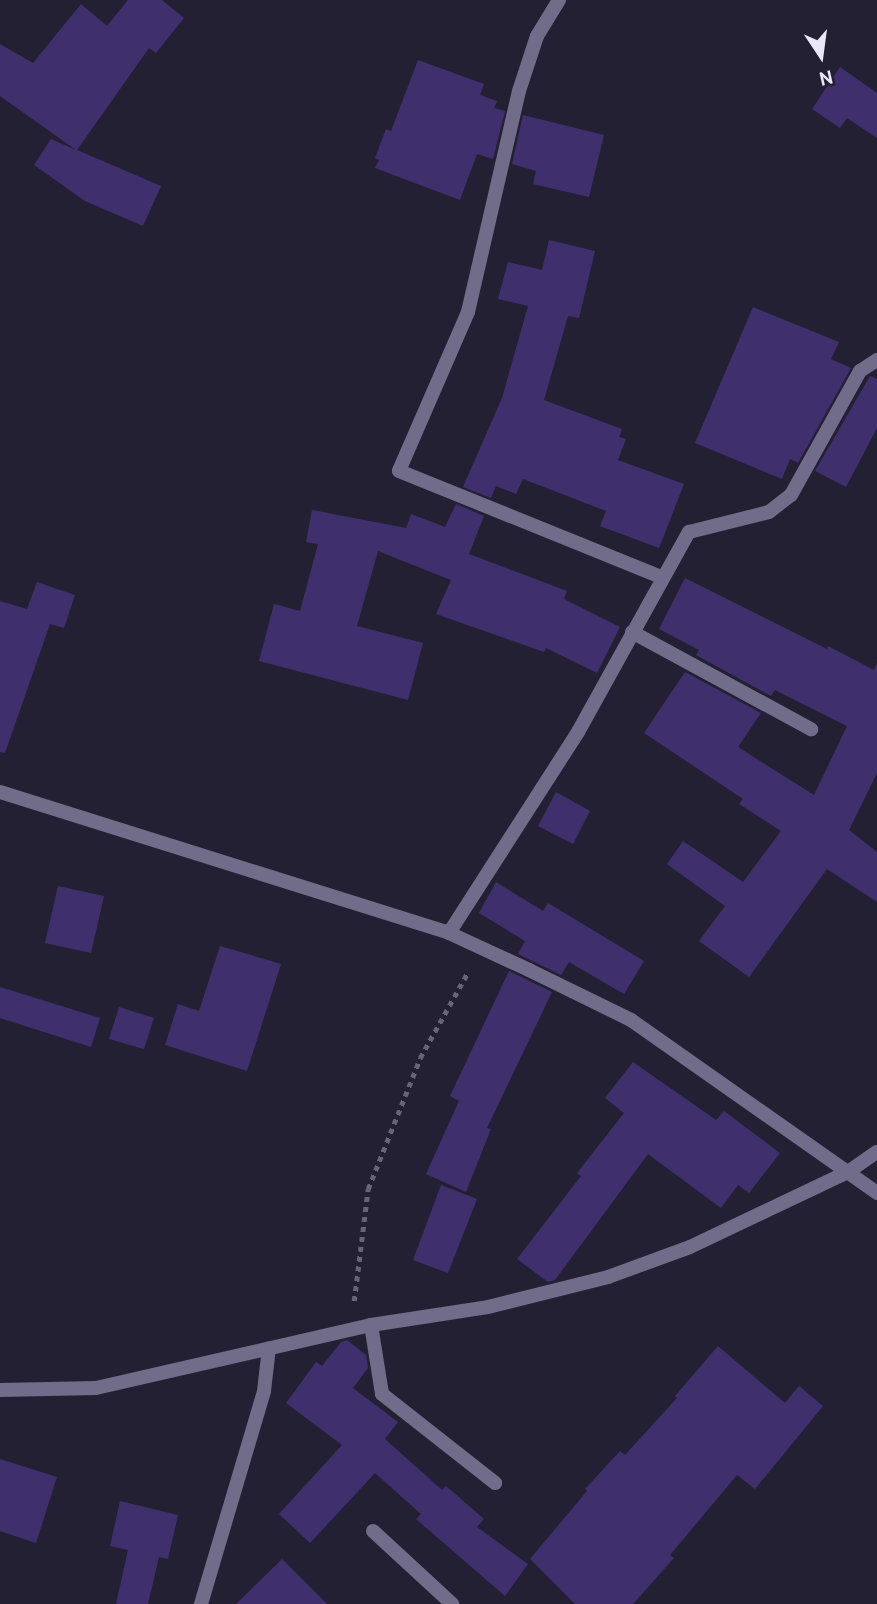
<!DOCTYPE html>
<style>
body{margin:0}
#map{position:relative;width:877px;height:1604px;overflow:hidden;background:#242034;font-family:Overpass,sans-serif}
div>[style]{position:absolute}
.building>*{inset:0;background:#3f306d}
.path>*{height:4.5px;margin-top:-2.25px;transform-origin:0;background:repeating-linear-gradient(90deg,#686476 0 5px,transparent 0 10px)}
.minor>*{height:14px;margin:-7px;padding:0 7px;transform-origin:7px;border-radius:7px;background:#716c8a}
span{translate:-50% -50%;white-space:nowrap;text-align:center;line-height:1.15;-webkit-text-stroke:5px #242034;paint-order:stroke}
.north{position:absolute;left:786px;top:21px;width:70px;height:70px;-webkit-text-stroke:5px #242034;paint-order:stroke;rotate:167deg;font-size:19px;font-weight:700;line-height:28px;text-align:center;color:#eae8f6}
.north::after{content:'';display:block;margin:auto;width:24px;height:32px;background:#eae8f6;clip-path:polygon(50% 0,100% 100%,50% 72%,0 100%)}
</style>
<div id="map">
<div class="building">
<i style="clip-path:polygon(128px 0,162px 0,184px 18px,156px 53px,149px 48px,77px 150px,161px 186px,143px 226px,85px 201px,34px 165px,51px 139px,76px 150px,0 96px,0 44px,33px 63px,81px 4px,107px 26px)"></i>
<i style="clip-path:polygon(418px 60px,484px 84px,480px 95px,497px 101px,494px 108px,505px 111px,493px 159px,477px 154px,460px 200px,375px 168px,379px 160px,375px 158px,386px 129px,391px 131px)"></i>
<i style="clip-path:polygon(840px 67px,877px 93px,877px 138px,847px 118px,840px 128px,812px 109px)"></i>
<i style="clip-path:polygon(523px 115px,604px 135px,589px 197px,533px 184px,536px 171px,512px 164px)"></i>
<i style="clip-path:polygon(549px 240px,595px 251px,579px 318px,568px 316px,544px 400px,622px 429px,619px 437px,626px 439px,618px 460px,684px 484px,659px 548px,600px 526px,606px 511px,523px 479px,516px 494px,496px 486px,491px 498px,463px 487px,502px 398px,528px 306px,498px 299px,508px 262px,542px 270px)"></i>
<i style="clip-path:polygon(753px 307px,839px 342px,831px 359px,851px 368px,798px 463px,790px 459px,782px 479px,695px 443px)"></i>
<i style="clip-path:polygon(870px 376px,877px 379px,877px 428px,846px 487px,815px 471px)"></i>
<i style="clip-path:polygon(456px 504px,484px 516px,469px 554px,567px 591px,564px 599px,620px 627px,597px 673px,546px 648px,544px 652px,436px 614px,451px 580px,378px 551px,357px 626px,423px 643px,408px 700px,259px 661px,274px 604px,300px 611px,318px 544px,306px 542px,312px 510px,406px 528px,411px 514px,445px 527px)"></i>
<i style="clip-path:polygon(685px 578px,827px 649px,828px 646px,874px 670px,877px 663px,877px 773px,849px 830px,877px 852px,877px 902px,827px 869px,749px 977px,699px 941px,725px 906px,667px 864px,683px 841px,743px 882px,781px 831px,739px 804px,743px 799px,644px 733px,685px 672px,761px 713px,738px 747px,814px 795px,847px 726px,775px 690px,771px 696px,696px 655px,699px 650px,659px 629px)"></i>
<i style="clip-path:polygon(37px 582px,75px 595px,64px 628px,50px 624px,5px 753px,0 752px,0 601px,27px 609px)"></i>
<i style="clip-path:polygon(556px 792px,590px 811px,573px 844px,538px 826px)"></i>
<i style="clip-path:polygon(496px 882px,543px 911px,548px 903px,644px 961px,624px 994px,569px 962px,561px 975px,518px 954px,525px 941px,479px 913px)"></i>
<i style="clip-path:polygon(58px 886px,104px 896px,91px 953px,45px 943px)"></i>
<i style="clip-path:polygon(220px 946px,281px 964px,247px 1071px,165px 1045px,178px 1004px,199px 1011px)"></i>
<i style="clip-path:polygon(509px 971px,552px 992px,487px 1128px,491px 1129px,466px 1192px,426px 1174px,459px 1101px,450px 1096px)"></i>
<i style="clip-path:polygon(0 987px,100px 1018px,91px 1047px,0 1018px)"></i>
<i style="clip-path:polygon(119px 1007px,154px 1018px,144px 1049px,109px 1039px)"></i>
<i style="clip-path:polygon(633px 1062px,716px 1120px,724px 1111px,780px 1153px,749px 1193px,738px 1185px,721px 1208px,648px 1154px,555px 1280px,548px 1282px,517px 1259px,581px 1176px,577px 1173px,624px 1113px,605px 1098px)"></i>
<i style="clip-path:polygon(441px 1185px,477px 1199px,448px 1273px,413px 1260px)"></i>
<i style="clip-path:polygon(347px 1340px,366px 1355px,368px 1368px,353px 1388px,398px 1422px,385px 1439px,442px 1490px,446px 1486px,484px 1519px,477px 1527px,528px 1564px,505px 1596px,416px 1519px,421px 1514px,375px 1473px,310px 1543px,279px 1514px,342px 1445px,286px 1403px,316px 1362px,322px 1366px,341px 1342px)"></i>
<i style="clip-path:polygon(718px 1346px,785px 1403px,799px 1386px,823px 1406px,755px 1489px,737px 1475px,670px 1555px,674px 1558px,633px 1604px,575px 1604px,530px 1559px,587px 1491px,585px 1489px,620px 1451px,625px 1455px,677px 1398px,675px 1396px)"></i>
<i style="clip-path:polygon(0 1459px,57px 1477px,36px 1543px,0 1531px)"></i>
<i style="clip-path:polygon(120px 1501px,178px 1515px,168px 1559px,159px 1557px,148px 1604px,116px 1604px,128px 1550px,110px 1546px)"></i>
<i style="clip-path:polygon(282px 1559px,327px 1604px,236px 1604px)"></i>
</div>
<div class="path">
<i style="left:354px;top:1301px;width:113px;rotate:-82.9deg"></i>
<i style="left:368px;top:1189px;width:141px;rotate:-68.3deg"></i>
<i style="left:420px;top:1058px;width:98px;rotate:-60.8deg"></i>
</div>
<div class="minor">
<i style="left:559px;top:0;width:42px;rotate:121.4deg"></i>
<i style="left:537px;top:36px;width:58px;rotate:108.1deg"></i>
<i style="left:519px;top:91px;width:227px;rotate:103deg"></i>
<i style="left:468px;top:312px;width:173px;rotate:113.5deg"></i>
<i style="left:399px;top:471px;width:284px;rotate:22deg"></i>
<i style="left:632px;top:632px;width:204px;rotate:28.5deg"></i>
<i style="left:0;top:792px;width:471px;rotate:17.4deg"></i>
<i style="left:449px;top:933px;width:88px;rotate:24.8deg"></i>
<i style="left:529px;top:970px;width:114px;rotate:26.1deg"></i>
<i style="left:631px;top:1020px;width:301px;rotate:35.1deg"></i>
<i style="left:449px;top:933px;width:239px;rotate:-57.3deg"></i>
<i style="left:578px;top:732px;width:229px;rotate:-61deg"></i>
<i style="left:689px;top:532px;width:82px;rotate:-14deg"></i>
<i style="left:769px;top:512px;width:28px;rotate:-38deg"></i>
<i style="left:791px;top:495px;width:142px;rotate:-60.9deg"></i>
<i style="left:860px;top:371px;width:20px;rotate:-33deg"></i>
<i style="left:371px;top:1325px;width:70px;rotate:80.9deg"></i>
<i style="left:382px;top:1394px;width:144px;rotate:38.2deg"></i>
<i style="left:0;top:1390px;width:96px;rotate:-1.2deg"></i>
<i style="left:96px;top:1388px;width:282px;rotate:-12.9deg"></i>
<i style="left:371px;top:1325px;width:118px;rotate:-8.7deg"></i>
<i style="left:488px;top:1307px;width:124px;rotate:-14deg"></i>
<i style="left:608px;top:1277px;width:87px;rotate:-20.1deg"></i>
<i style="left:690px;top:1247px;width:175px;rotate:-25.4deg"></i>
<i style="left:848px;top:1172px;width:35px;rotate:-35deg"></i>
<i style="left:373px;top:1531px;width:108px;rotate:42.7deg"></i>
<i style="left:201px;top:1604px;width:222px;rotate:-73.5deg"></i>
<i style="left:264px;top:1391px;width:43px;rotate:-83.4deg"></i>
</div>
<div class="north">N</div>
</div>
